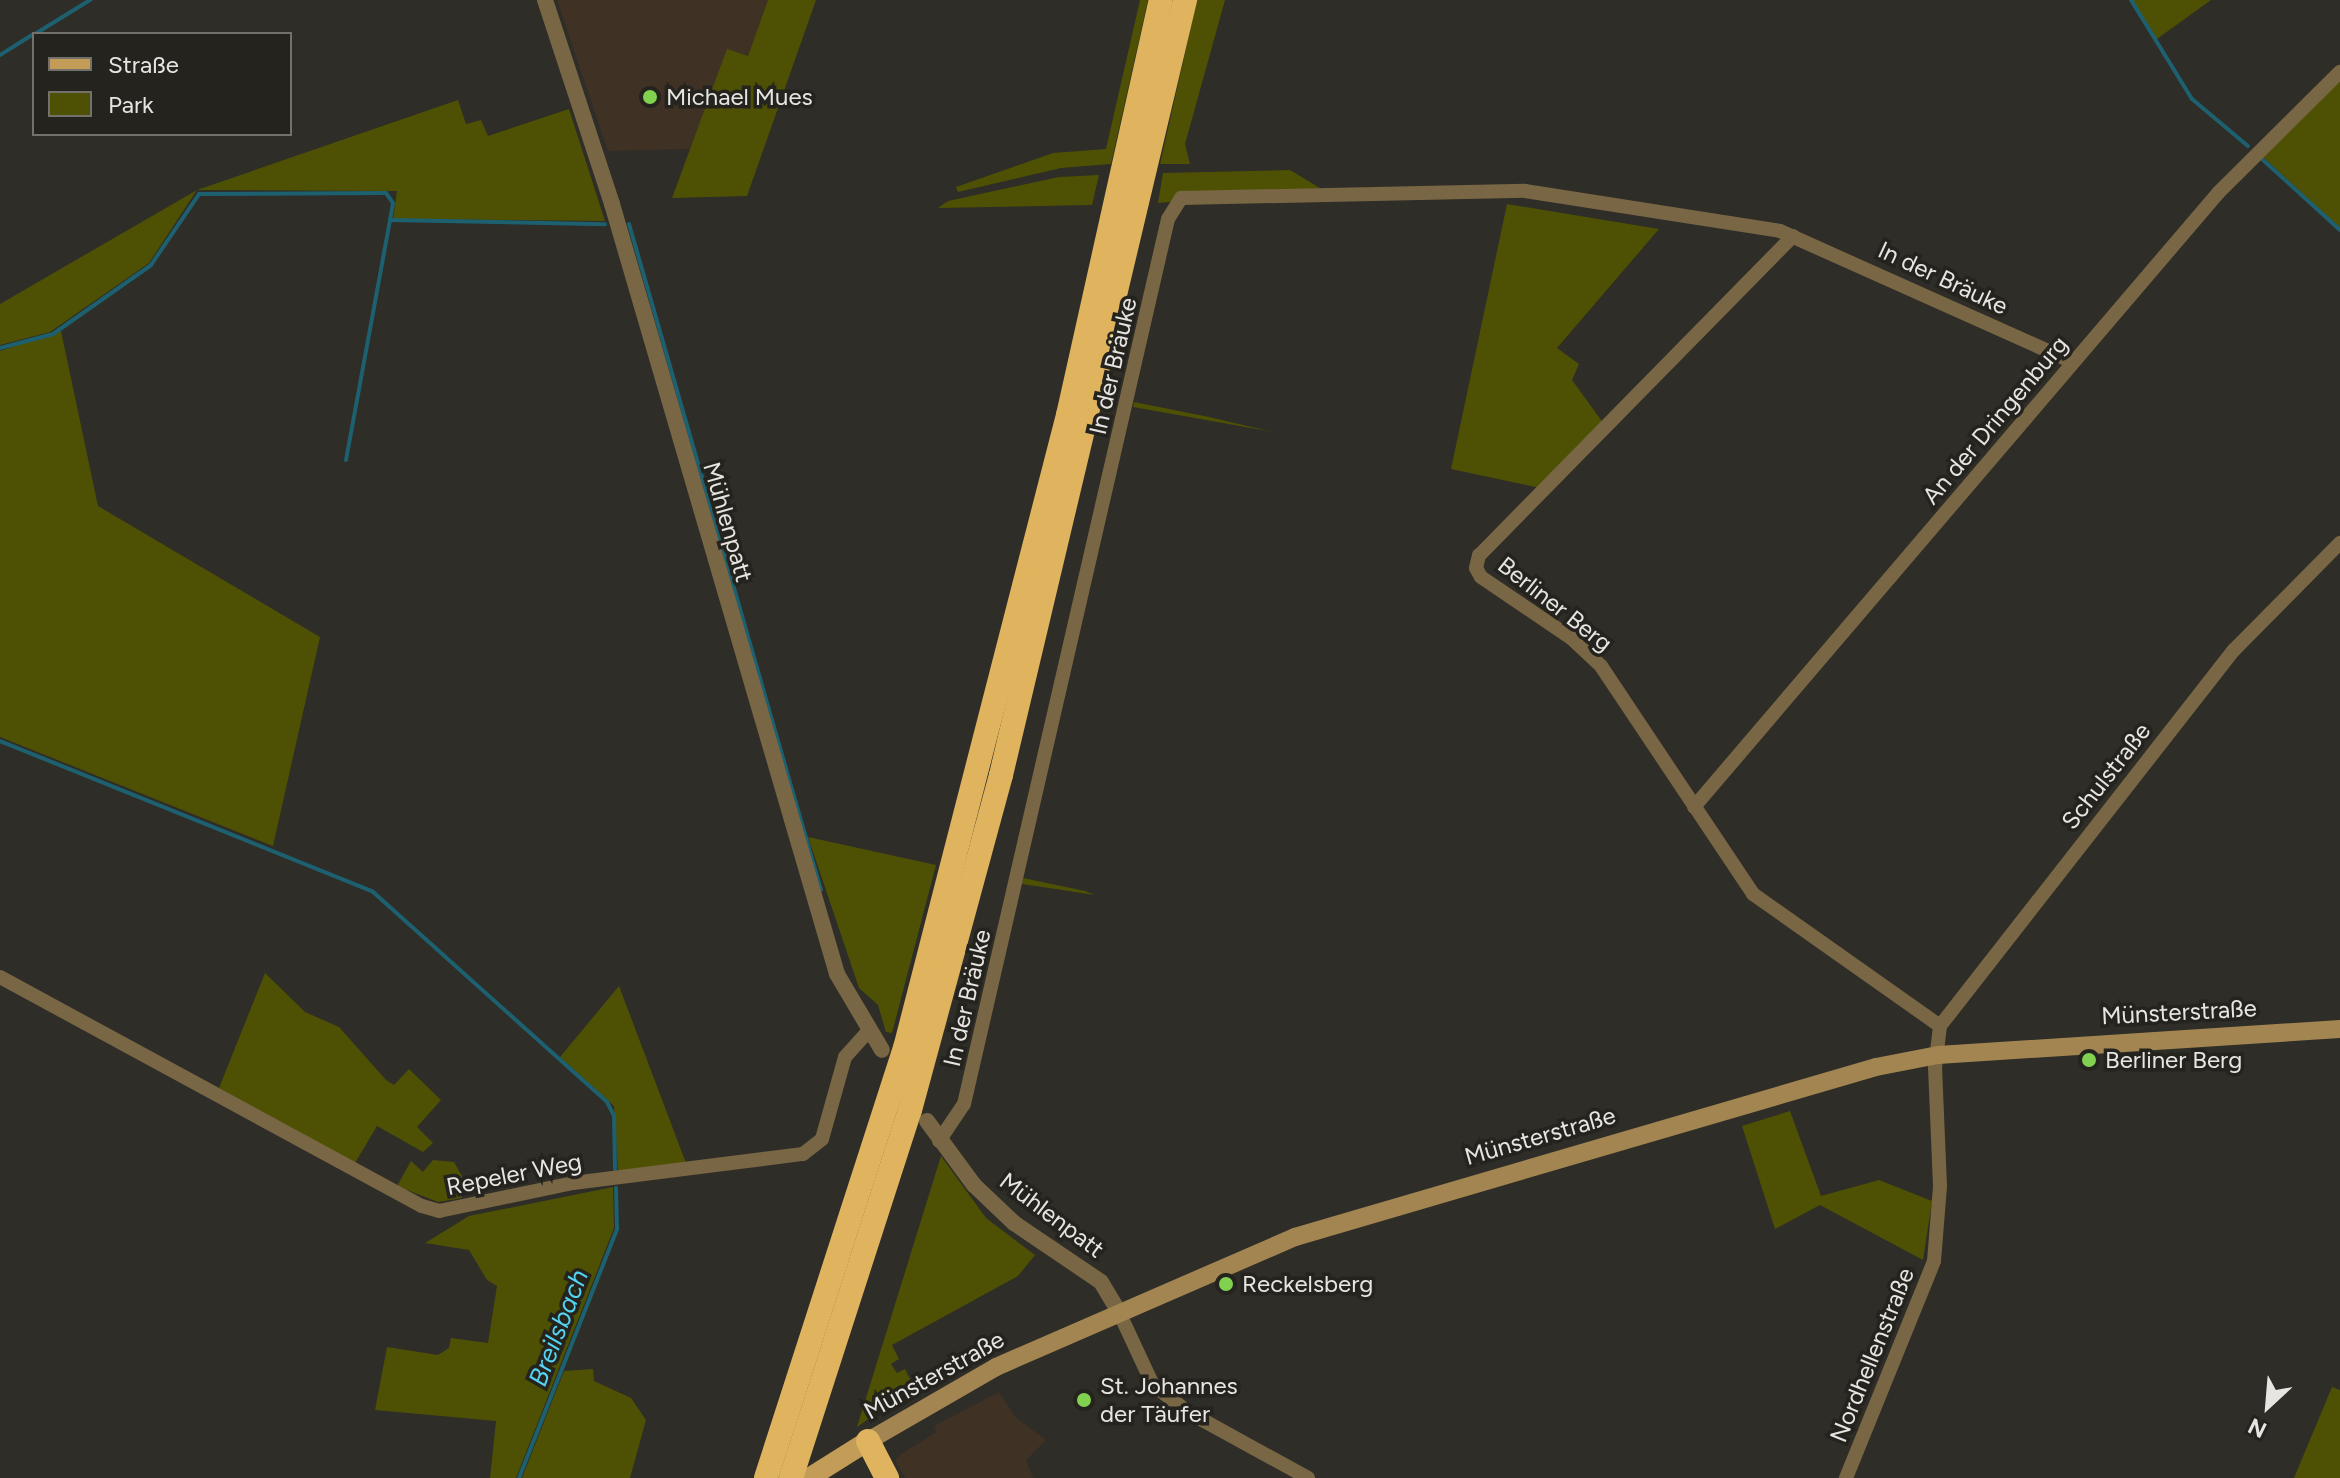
<!DOCTYPE html>
<meta charset="utf-8">
<style>
body{margin:0}
#map{position:relative;width:2340px;height:1478px;overflow:hidden;background:#2e2d27;font-family:Figtree,sans-serif}
div>[style]{position:absolute}
.commercial>*{inset:0;background:#403125}
.green>*{inset:0;background:#4e5103}
.stream>*{height:4px;margin:-2px;padding:0 2px;transform-origin:2px;border-radius:2px;background:#1d6070}
.minor>*{height:14px;margin:-7px;padding:0 7px;transform-origin:7px;border-radius:7px;background:#786645}
.tertiary>*{height:16px;margin:-8px;padding:0 8px;transform-origin:8px;border-radius:8px;background:#786645}
.secondary>*{height:18px;margin:-9px;padding:0 9px;transform-origin:9px;border-radius:9px;background:#a28550}
.primary>*{height:20px;margin:-10px;padding:0 10px;transform-origin:10px;border-radius:10px;background:#c39d58}
.motorway>*{height:24px;margin:-12px;padding:0 12px;transform-origin:12px;border-radius:12px;background:#e0b35e}
.dots>*{width:22px;height:22px;translate:-50% -50%;box-sizing:border-box;border:4px solid #24231e;border-radius:50%}
span{translate:-50% -50%;white-space:nowrap;text-align:center;line-height:1.15;-webkit-text-stroke:7px #24231e;paint-order:stroke}
.poi-label{font-size:24px;color:#e6e5e2}
.left{translate:0 -50%;text-align:left}
.street-label{font-size:24px;color:#e6e5e2}
.water-label{font-size:26px;color:#55d3f0;font-style:italic}
.legend{position:absolute;left:32px;top:32px;width:260px;height:104px;box-sizing:border-box;background:#24231e;border:2px solid #72716c;margin:0;padding:10px 14px;list-style:none;font-size:24px;color:#e6e5e2}
.legend li{display:flex;align-items:center;gap:16px;height:40px}
.legend b{width:40px;border:2px solid #72716c}
.north{position:absolute;left:2228px;top:1366px;width:80px;height:80px;-webkit-text-stroke:6px #24231e;paint-order:stroke;rotate:206deg;font-size:22px;font-weight:700;line-height:32px;text-align:center;color:#e6e5e2}
.north::after{content:'';display:block;margin:auto;width:28px;height:36px;background:#e6e5e2;clip-path:polygon(50% 0,100% 100%,50% 72%,0 100%)}
</style>
<div id="map">
<div class="commercial">
<i style="clip-path:polygon(557px 0,768px 0,748px 56px,727px 50px,697px 138px,689px 149px,608px 151px)"></i>
<i style="clip-path:polygon(999px 1392px,1015px 1417px,1046px 1440px,1026px 1460px,1033px 1478px,905px 1478px,895px 1461px,901px 1454px,937px 1432px,934px 1426px)"></i>
</div>
<div class="green">
<i style="clip-path:polygon(768px 0,816px 0,747px 196px,672px 198px,727px 49px,748px 56px)"></i>
<i style="clip-path:polygon(1140px 0,1148px 0,1111px 164px,1061px 168px,958px 192px,956px 187px,1053px 153px,1106px 149px)"></i>
<i style="clip-path:polygon(1197px 0,1225px 0,1185px 144px,1190px 164px,1160px 164px)"></i>
<i style="clip-path:polygon(2132px 0,2211px 0,2157px 39px)"></i>
<i style="clip-path:polygon(2340px 81px,2340px 228px,2262px 156px)"></i>
<i style="clip-path:polygon(458px 100px,466px 124px,481px 120px,488px 136px,569px 109px,605px 221px,393px 219px,397px 191px,197px 190px,149px 263px,50px 332px,0 345px,0 304px,197px 190px)"></i>
<i style="clip-path:polygon(1290px 170px,1320px 188px,1158px 203px,1163px 173px)"></i>
<i style="clip-path:polygon(1099px 175px,1092px 205px,938px 208px,948px 201px,1059px 177px)"></i>
<i style="clip-path:polygon(1507px 204px,1659px 229px,1557px 348px,1579px 364px,1572px 380px,1604px 424px,1540px 488px,1451px 469px)"></i>
<i style="clip-path:polygon(61px 331px,98px 506px,320px 637px,273px 846px,0 737px,0 351px)"></i>
<i style="clip-path:polygon(1134px 402px,1209px 417px,1273px 432px,1133px 407px)"></i>
<i style="clip-path:polygon(808px 837px,936px 865px,892px 1033px,886px 1032px,878px 1005px,859px 988px)"></i>
<i style="clip-path:polygon(1023px 878px,1085px 891px,1095px 895px,1022px 884px)"></i>
<i style="clip-path:polygon(265px 973px,305px 1012px,339px 1027px,386px 1080px,394px 1085px,409px 1069px,441px 1100px,417px 1127px,433px 1143px,423px 1152px,377px 1126px,355px 1163px,219px 1088px)"></i>
<i style="clip-path:polygon(619px 986px,686px 1163px,618px 1172px,614px 1106px,560px 1057px)"></i>
<i style="clip-path:polygon(1790px 1111px,1821px 1196px,1879px 1180px,1932px 1201px,1923px 1260px,1820px 1205px,1775px 1229px,1742px 1126px)"></i>
<i style="clip-path:polygon(941px 1156px,986px 1218px,1035px 1255px,1018px 1276px,892px 1345px,899px 1359px,891px 1364px,897px 1373px,905px 1369px,914px 1387px,857px 1427px)"></i>
<i style="clip-path:polygon(433px 1160px,454px 1162px,462px 1176px,462px 1198px,438px 1202px,397px 1186px,411px 1161px,423px 1172px)"></i>
<i style="clip-path:polygon(613px 1187px,614px 1228px,516px 1478px,490px 1478px,496px 1421px,375px 1410px,387px 1347px,438px 1355px,449px 1348px,451px 1338px,488px 1343px,497px 1286px,487px 1280px,469px 1250px,425px 1243px,469px 1216px)"></i>
<i style="clip-path:polygon(593px 1369px,594px 1381px,631px 1398px,646px 1420px,630px 1478px,522px 1478px,564px 1371px)"></i>
<i style="clip-path:polygon(2332px 1387px,2340px 1390px,2340px 1478px,2294px 1478px)"></i>
</div>
<div class="stream">
<i style="left:2131px;top:0;width:116px;rotate:58.4deg"></i>
<i style="left:2192px;top:99px;width:73px;rotate:40deg"></i>
<i style="left:35px;top:34px;width:65px;rotate:-31.7deg"></i>
<i style="left:0;top:55px;width:40px;rotate:-32deg"></i>
<i style="left:2262px;top:159px;width:105px;rotate:42.3deg"></i>
<i style="left:629px;top:224px;width:693px;rotate:73.92deg"></i>
<i style="left:0;top:348px;width:55px;rotate:-14.8deg"></i>
<i style="left:53px;top:334px;width:120px;rotate:-35.1deg"></i>
<i style="left:151px;top:265px;width:86px;rotate:-55.9deg"></i>
<i style="left:199px;top:194px;width:187px;rotate:-0.3deg"></i>
<i style="left:386px;top:193px;width:12px;rotate:55deg"></i>
<i style="left:393px;top:203px;width:17px;rotate:100deg"></i>
<i style="left:390px;top:220px;width:215px;rotate:1.1deg"></i>
<i style="left:346px;top:460px;width:244px;rotate:-79.6deg"></i>
<i style="left:0;top:741px;width:401px;rotate:22deg"></i>
<i style="left:372px;top:891px;width:316px;rotate:41.9deg"></i>
<i style="left:607px;top:1102px;width:16px;rotate:63deg"></i>
<i style="left:614px;top:1116px;width:53px;rotate:88.9deg"></i>
<i style="left:519px;top:1478px;width:268px;rotate:-68.5deg"></i>
<i style="left:617px;top:1229px;width:41px;rotate:-91.4deg"></i>
</div>
<div class="minor">
<i style="left:1793px;top:236px;width:448px;rotate:134.5deg"></i>
<i style="left:1479px;top:555px;width:13px;rotate:103deg"></i>
<i style="left:1476px;top:568px;width:10px;rotate:61deg"></i>
<i style="left:1481px;top:577px;width:109px;rotate:34.1deg"></i>
<i style="left:1571px;top:638px;width:41px;rotate:43deg"></i>
<i style="left:1601px;top:666px;width:274px;rotate:56.3deg"></i>
<i style="left:1753px;top:894px;width:229px;rotate:35.2deg"></i>
<i style="left:1694px;top:807px;width:807px;rotate:-49.52deg"></i>
<i style="left:2218px;top:193px;width:172px;rotate:-44.8deg"></i>
<i style="left:0;top:977px;width:480px;rotate:28.5deg"></i>
<i style="left:422px;top:1206px;width:18px;rotate:16deg"></i>
<i style="left:439px;top:1211px;width:137px;rotate:-11.8deg"></i>
<i style="left:573px;top:1183px;width:232px;rotate:-7.2deg"></i>
<i style="left:803px;top:1154px;width:24px;rotate:-38deg"></i>
<i style="left:822px;top:1139px;width:85px;rotate:-74.3deg"></i>
<i style="left:845px;top:1057px;width:36px;rotate:-48deg"></i>
<i style="left:939px;top:1141px;width:45px;rotate:-56deg"></i>
<i style="left:964px;top:1104px;width:908px;rotate:-77.02deg"></i>
<i style="left:1168px;top:219px;width:25px;rotate:-58deg"></i>
<i style="left:1181px;top:198px;width:344px;rotate:-1.2deg"></i>
<i style="left:1525px;top:191px;width:258px;rotate:8.9deg"></i>
<i style="left:1780px;top:231px;width:321px;rotate:24.1deg"></i>
<i style="left:1118px;top:1310px;width:83px;rotate:65deg"></i>
<i style="left:1153px;top:1385px;width:44px;rotate:37.6deg"></i>
<i style="left:1188px;top:1412px;width:137px;rotate:28.8deg"></i>
<i style="left:1846px;top:1478px;width:234px;rotate:-67.9deg"></i>
<i style="left:1934px;top:1261px;width:75px;rotate:-85.4deg"></i>
<i style="left:1940px;top:1186px;width:118px;rotate:-92.4deg"></i>
<i style="left:1935px;top:1068px;width:42px;rotate:-83.2deg"></i>
<i style="left:1940px;top:1026px;width:477px;rotate:-52deg"></i>
<i style="left:2234px;top:650px;width:151px;rotate:-45.3deg"></i>
</div>
<div class="tertiary">
<i style="left:545px;top:0;width:215px;rotate:71.8deg"></i>
<i style="left:612px;top:204px;width:802px;rotate:73.71deg"></i>
<i style="left:837px;top:974px;width:88px;rotate:59.4deg"></i>
<i style="left:927px;top:1121px;width:79px;rotate:53.7deg"></i>
<i style="left:974px;top:1185px;width:55px;rotate:43.5deg"></i>
<i style="left:1014px;top:1223px;width:105px;rotate:34.1deg"></i>
<i style="left:1101px;top:1282px;width:33px;rotate:59deg"></i>
</div>
<div class="secondary">
<i style="left:868px;top:1441px;width:148px;rotate:-30deg"></i>
<i style="left:996px;top:1367px;width:326px;rotate:-23.5deg"></i>
<i style="left:1295px;top:1237px;width:605px;rotate:-16.31deg"></i>
<i style="left:1876px;top:1067px;width:63px;rotate:-11deg"></i>
<i style="left:1938px;top:1055px;width:403px;rotate:-3.7deg"></i>
</div>
<div class="primary">
<i style="left:809px;top:1478px;width:70px;rotate:-32.1deg"></i>
</div>
<div class="motorway">
<i style="left:868px;top:1441px;width:42px;rotate:62.8deg"></i>
<i style="left:766px;top:1478px;width:452px;rotate:-72.1deg"></i>
<i style="left:905px;top:1048px;width:654px;rotate:-75.56deg"></i>
<i style="left:1068px;top:415px;width:425px;rotate:-77.4deg"></i>
<i style="left:791px;top:1478px;width:387px;rotate:-72.1deg"></i>
<i style="left:910px;top:1110px;width:347px;rotate:-74.8deg"></i>
<i style="left:1001px;top:775px;width:797px;rotate:-76.64deg"></i>
</div>
<div class="dots">
<i style="left:650px;top:97px;background:#82d050"></i>
<i style="left:2089px;top:1060px;background:#82d050"></i>
<i style="left:1226px;top:1284px;background:#82d050"></i>
<i style="left:1084px;top:1400px;background:#82d050"></i>
</div>
<div class="poi-label">
<span class="left" style="left:666px;top:97px">Michael Mues</span>
<span class="left" style="left:2105px;top:1060px">Berliner Berg</span>
<span class="left" style="left:1242px;top:1284px">Reckelsberg</span>
<span class="left" style="left:1100px;top:1400px">St. Johannes<br>der Täufer</span>
</div>
<div class="street-label">
<span style="left:1943px;top:278px;rotate:25deg">In der Bräuke</span>
<span style="left:1113px;top:366px;rotate:-77deg">In der Bräuke</span>
<span style="left:1995px;top:420px;rotate:-50deg">An der Dringenburg</span>
<span style="left:728px;top:522px;rotate:74deg">Mühlenpatt</span>
<span style="left:1555px;top:604px;rotate:38deg">Berliner Berg</span>
<span style="left:2106px;top:776px;rotate:-52deg">Schulstraße</span>
<span style="left:967px;top:998px;rotate:-77deg">In der Bräuke</span>
<span style="left:2179px;top:1012px;rotate:-3deg">Münsterstraße</span>
<span style="left:1540px;top:1136px;rotate:-16deg">Münsterstraße</span>
<span style="left:514px;top:1174px;rotate:-11deg">Repeler Weg</span>
<span style="left:1052px;top:1215px;rotate:37deg">Mühlenpatt</span>
<span style="left:1872px;top:1355px;rotate:-68deg">Nordhellenstraße</span>
<span style="left:934px;top:1375px;rotate:-29deg">Münsterstraße</span>
</div>
<div class="water-label">
<span style="left:559px;top:1328px;rotate:-69deg">Breilsbach</span>
</div>
<ul class="legend">
<li><b style="height:10px;background:#c39d58"></b>Straße</li>
<li><b style="height:22px;background:#4e5103"></b>Park</li>
</ul>
<div class="north">N</div>
</div>
